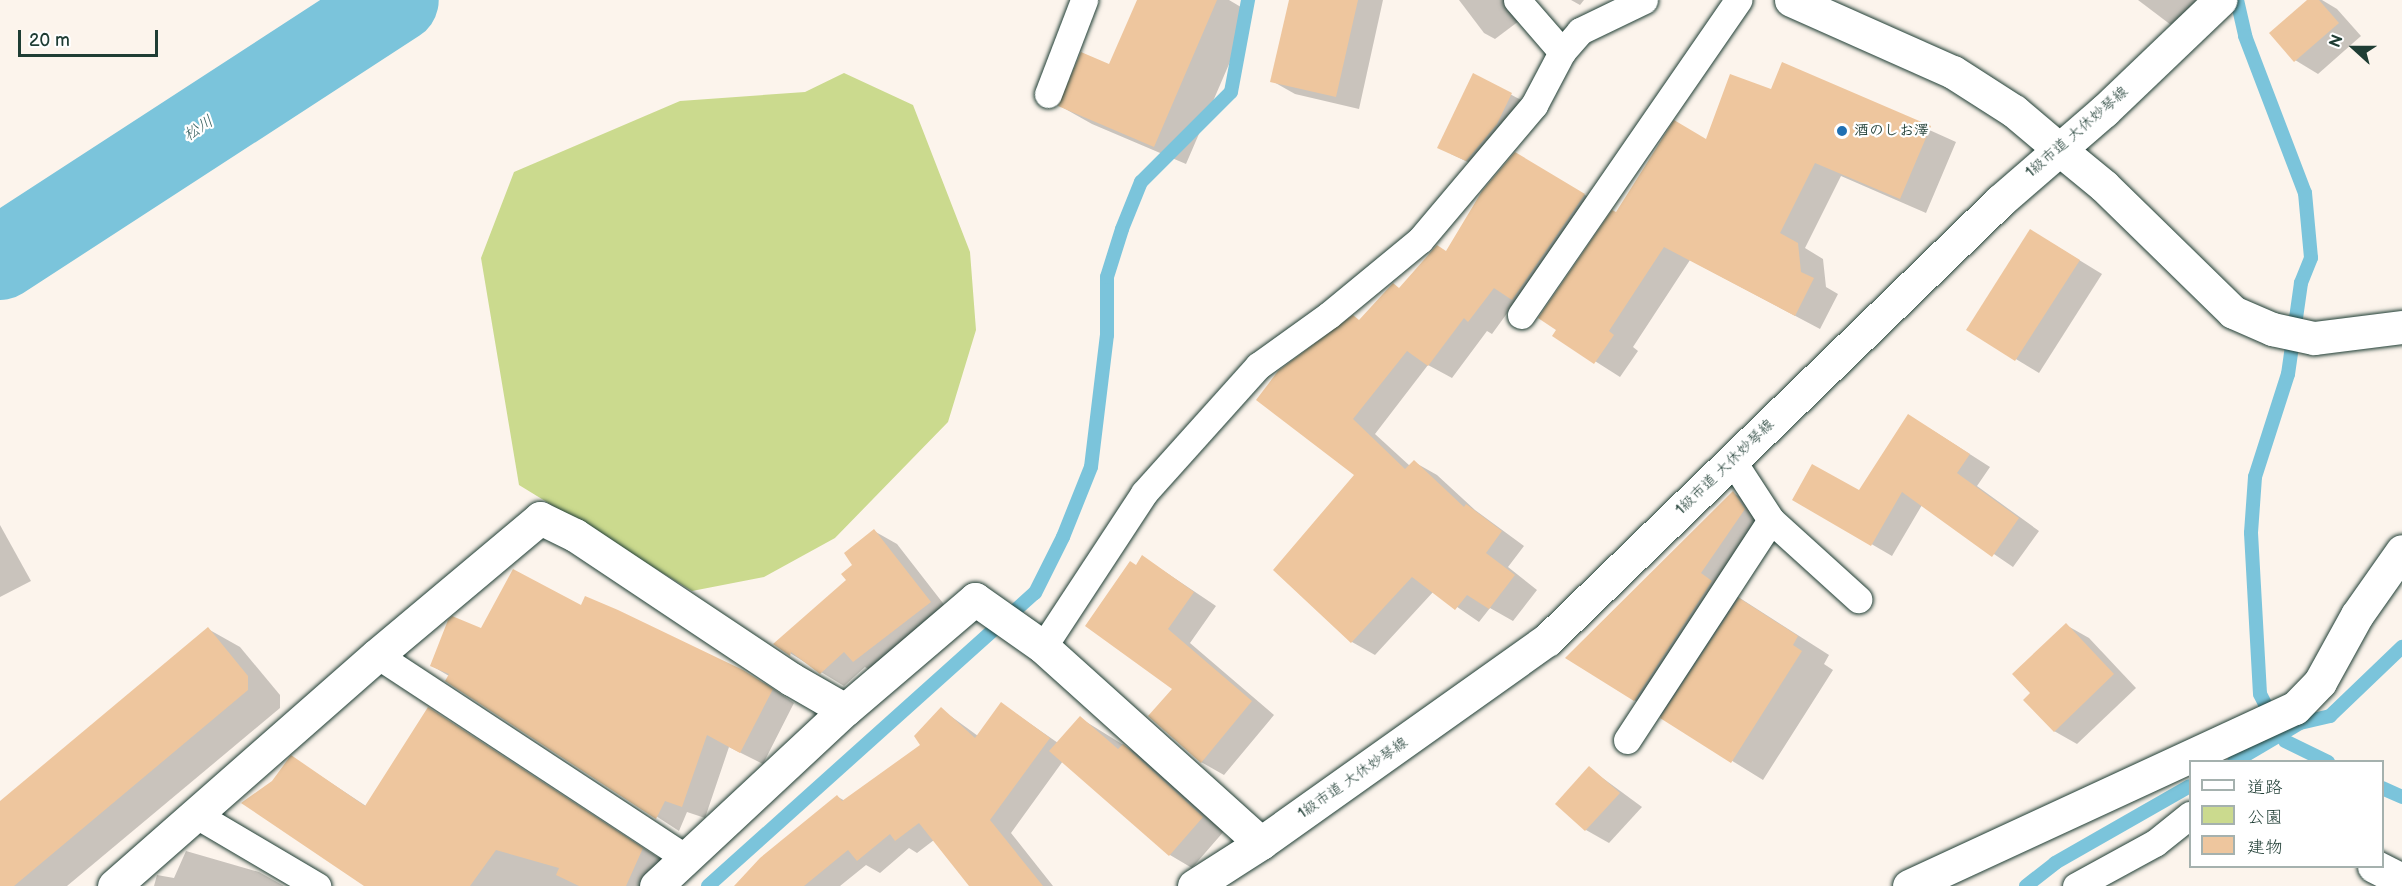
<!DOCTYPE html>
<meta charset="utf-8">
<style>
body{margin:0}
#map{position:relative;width:2402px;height:886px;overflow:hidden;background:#fcf4ec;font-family:"Balsamiq Sans","Klee One",sans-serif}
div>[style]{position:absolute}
.green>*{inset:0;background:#cbda8e}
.shadow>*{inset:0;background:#0003}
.stream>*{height:14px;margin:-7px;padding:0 7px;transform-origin:7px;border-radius:7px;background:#7bc4db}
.river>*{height:84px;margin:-42px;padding:0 42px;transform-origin:42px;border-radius:42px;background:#7bc4db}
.building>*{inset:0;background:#eec69e}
.roads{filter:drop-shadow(0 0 2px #1f3d34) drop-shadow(0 0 2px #1f3d34)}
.service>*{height:27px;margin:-13.5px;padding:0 13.5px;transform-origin:13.5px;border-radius:13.5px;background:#fff}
.minor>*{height:33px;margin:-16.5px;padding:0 16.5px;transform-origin:16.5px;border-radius:16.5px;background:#fff}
.tertiary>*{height:33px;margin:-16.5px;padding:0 16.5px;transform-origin:16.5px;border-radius:16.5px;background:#fff}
.dots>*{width:16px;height:16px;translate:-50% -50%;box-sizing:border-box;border:3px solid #fff;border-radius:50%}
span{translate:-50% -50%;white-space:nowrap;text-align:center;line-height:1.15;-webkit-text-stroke:4.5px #fff;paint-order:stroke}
.poi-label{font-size:15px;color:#1f3d34;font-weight:700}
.left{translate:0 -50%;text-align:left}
.street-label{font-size:15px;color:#1f3d34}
.water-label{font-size:16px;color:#365f5e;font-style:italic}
.legend{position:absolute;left:2189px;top:760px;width:195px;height:108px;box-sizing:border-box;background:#fff;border:2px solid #a5b1ae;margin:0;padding:8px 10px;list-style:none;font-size:18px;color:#1f3d34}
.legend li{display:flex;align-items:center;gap:12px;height:30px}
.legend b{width:30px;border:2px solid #a5b1ae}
.north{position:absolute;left:2324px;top:18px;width:60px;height:60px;-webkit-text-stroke:4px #fff;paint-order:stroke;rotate:291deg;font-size:16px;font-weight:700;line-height:24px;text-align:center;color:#1f3d34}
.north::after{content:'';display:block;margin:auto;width:21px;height:27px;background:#1f3d34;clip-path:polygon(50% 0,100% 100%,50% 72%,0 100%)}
.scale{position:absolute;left:18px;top:30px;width:140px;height:27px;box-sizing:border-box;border:3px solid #1f3d34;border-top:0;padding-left:8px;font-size:18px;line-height:21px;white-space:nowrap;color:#1f3d34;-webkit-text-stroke:4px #fff;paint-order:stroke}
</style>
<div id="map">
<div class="green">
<i style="clip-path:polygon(844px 73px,913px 105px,970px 252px,976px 330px,948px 422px,835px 538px,764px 577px,692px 591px,519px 485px,481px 258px,514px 172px,680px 101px,805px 92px)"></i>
</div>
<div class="shadow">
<i style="clip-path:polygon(1138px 0,1229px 0,1251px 13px,1186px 164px,1092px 124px,1060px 106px,1110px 66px)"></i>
<i style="clip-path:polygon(1290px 0,1383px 0,1359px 109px,1295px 94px,1272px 81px)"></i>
<i style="clip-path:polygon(1459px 0,1516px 0,1519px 21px,1495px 39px,1484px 33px)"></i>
<i style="clip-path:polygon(1571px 0,1584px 0,1580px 5px)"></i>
<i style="clip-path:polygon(2138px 0,2197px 0,2171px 25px)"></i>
<i style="clip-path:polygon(2309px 0,2322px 0,2337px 9px,2361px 36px,2318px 74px,2295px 60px)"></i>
<i style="clip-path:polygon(1783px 64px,1956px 142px,1926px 213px,1841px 176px,1805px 248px,1823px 259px,1826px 287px,1838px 294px,1820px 329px,1690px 260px,1633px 347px,1638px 351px,1620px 377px,1554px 335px,1616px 214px,1772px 91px)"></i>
<i style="clip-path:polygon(1474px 75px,1523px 101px,1478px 167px,1451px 154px)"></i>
<i style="clip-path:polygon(1515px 154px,1607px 208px,1516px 301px,1492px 334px,1487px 331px,1452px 378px,1428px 365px,1375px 434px,1410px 466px,1414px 462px,1437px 475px,1475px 510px,1524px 546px,1508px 567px,1537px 590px,1513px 621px,1490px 608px,1479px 622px,1434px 591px,1375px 655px,1352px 642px,1356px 475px,1258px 400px,1447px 252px)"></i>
<i style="clip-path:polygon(2053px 244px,2102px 274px,2039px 373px,1968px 330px)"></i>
<i style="clip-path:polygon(1929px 428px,1990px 467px,1977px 486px,2039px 531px,2013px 567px,1922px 505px,1892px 556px,1794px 499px,1859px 492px)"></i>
<i style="clip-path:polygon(1733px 493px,1765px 511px,1732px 593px,1829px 655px,1824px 664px,1833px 670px,1763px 780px,1634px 700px)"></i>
<i style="clip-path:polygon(0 525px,31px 581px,0 597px)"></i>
<i style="clip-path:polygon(874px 531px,897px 544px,953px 616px,877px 675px,865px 667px,844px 686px,775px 644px,848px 581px)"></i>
<i style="clip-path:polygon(1143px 557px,1216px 606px,1190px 643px,1274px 715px,1224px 775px,1201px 762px,1137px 567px)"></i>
<i style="clip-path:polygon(582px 607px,766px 684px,794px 703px,763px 764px,729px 747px,705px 818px,687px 812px,679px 831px,447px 680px,449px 676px,432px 666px,482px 630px)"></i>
<i style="clip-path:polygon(2066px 625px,2089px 638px,2136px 688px,2077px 744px,2054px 731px,2032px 693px)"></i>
<i style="clip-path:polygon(208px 629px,240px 647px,280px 695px,280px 708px,67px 886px,0 886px,0 803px)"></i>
<i style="clip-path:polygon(1002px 704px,1058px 743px,1080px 718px,1146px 759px,1225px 830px,1192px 868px,1170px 855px,1063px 761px,1011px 833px,1053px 886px,971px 886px,934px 840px,917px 853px,909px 848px,880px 873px,866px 865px,840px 886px,785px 886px,838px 797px,845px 801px,922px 746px,941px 709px,978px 736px)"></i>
<i style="clip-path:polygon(450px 722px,665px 862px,654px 886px,367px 886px,273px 783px,292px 757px,366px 806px)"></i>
<i style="clip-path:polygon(1589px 768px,1642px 807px,1609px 843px,1586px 830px,1557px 804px)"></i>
<i style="clip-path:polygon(186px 851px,259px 872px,284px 886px,154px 886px,157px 875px,174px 878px)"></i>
</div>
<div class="stream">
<i style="left:2237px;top:0;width:37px;rotate:77deg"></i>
<i style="left:2245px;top:36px;width:168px;rotate:69.1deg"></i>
<i style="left:2305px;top:193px;width:65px;rotate:84.7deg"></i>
<i style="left:2311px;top:258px;width:27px;rotate:112deg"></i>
<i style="left:2301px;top:283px;width:92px;rotate:98.1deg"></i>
<i style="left:2288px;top:374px;width:108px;rotate:107.8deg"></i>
<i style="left:2255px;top:477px;width:56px;rotate:94.1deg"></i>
<i style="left:2251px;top:533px;width:161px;rotate:86.8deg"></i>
<i style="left:2260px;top:694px;width:27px;rotate:63deg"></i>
<i style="left:2285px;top:741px;width:48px;rotate:26deg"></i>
<i style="left:2234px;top:762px;width:77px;rotate:-30.6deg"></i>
<i style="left:2300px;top:723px;width:31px;rotate:-13deg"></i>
<i style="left:2330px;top:716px;width:100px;rotate:-43.8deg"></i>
<i style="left:2382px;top:788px;width:22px;rotate:24deg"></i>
<i style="left:708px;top:886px;width:439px;rotate:-41.9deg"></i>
<i style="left:1035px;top:593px;width:63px;rotate:-63.4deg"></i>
<i style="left:1063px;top:537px;width:75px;rotate:-68.2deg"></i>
<i style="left:1091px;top:467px;width:133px;rotate:-83.1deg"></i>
<i style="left:1107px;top:335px;width:58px;rotate:-90deg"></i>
<i style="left:1107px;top:277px;width:50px;rotate:-72.6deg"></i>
<i style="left:1122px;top:229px;width:51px;rotate:-68deg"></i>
<i style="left:1141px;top:182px;width:127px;rotate:-45deg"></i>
<i style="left:1231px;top:92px;width:94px;rotate:-79.5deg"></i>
<i style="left:2026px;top:886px;width:37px;rotate:-38deg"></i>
<i style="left:2055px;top:863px;width:155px;rotate:-29.7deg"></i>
</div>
<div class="river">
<i style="left:0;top:258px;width:473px;rotate:-33deg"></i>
</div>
<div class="building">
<i style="clip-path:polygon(1137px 0,1217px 0,1154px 147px,1058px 106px,1081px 52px,1109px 64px)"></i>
<i style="clip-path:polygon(1289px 0,1358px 0,1336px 97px,1270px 82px)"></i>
<i style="clip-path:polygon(2307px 0,2319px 0,2339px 23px,2294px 62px,2269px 33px)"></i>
<i style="clip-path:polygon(1782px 62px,1931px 126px,1900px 199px,1815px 163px,1780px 233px,1798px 243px,1801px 272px,1814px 278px,1795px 316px,1664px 247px,1609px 331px,1614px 335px,1594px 364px,1552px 336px,1556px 330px,1538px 318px,1612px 210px,1616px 212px,1674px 120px,1706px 139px,1730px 74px,1771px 89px)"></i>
<i style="clip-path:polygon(1473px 73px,1512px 93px,1497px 124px,1466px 161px,1437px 148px)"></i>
<i style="clip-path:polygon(1515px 152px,1585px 194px,1512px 300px,1494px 288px,1468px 322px,1464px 318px,1428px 366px,1407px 351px,1353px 419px,1405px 469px,1414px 460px,1464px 507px,1466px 504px,1502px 531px,1486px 553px,1515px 575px,1489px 609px,1467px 595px,1455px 610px,1412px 577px,1351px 643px,1273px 570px,1354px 475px,1256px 400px,1278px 371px,1353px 315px,1359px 320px,1393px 283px,1399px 288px,1437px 245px,1446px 251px,1482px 191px)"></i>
<i style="clip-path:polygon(2030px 229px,2080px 260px,2015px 361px,1966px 330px)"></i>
<i style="clip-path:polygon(1908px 414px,1970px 454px,1957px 473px,2019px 518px,1992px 557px,1902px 492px,1871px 546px,1792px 500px,1812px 464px,1859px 490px)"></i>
<i style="clip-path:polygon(1733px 491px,1745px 509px,1701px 573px,1712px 581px,1634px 701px,1565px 658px)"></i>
<i style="clip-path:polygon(874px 529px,931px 602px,853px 662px,844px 652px,820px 674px,791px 652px,790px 656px,773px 644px,846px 580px,841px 574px,852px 565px,844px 553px)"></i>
<i style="clip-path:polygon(1142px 555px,1194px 592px,1168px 629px,1252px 701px,1201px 763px,1148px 716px,1172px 689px,1085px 626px,1130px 561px,1136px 565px)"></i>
<i style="clip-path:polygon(513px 569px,581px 605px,585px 596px,618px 610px,743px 670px,773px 689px,740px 753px,707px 735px,682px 807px,665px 801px,656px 819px,445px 681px,449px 674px,430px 666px,448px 620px,452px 616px,481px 628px)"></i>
<i style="clip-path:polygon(1739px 598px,1798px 636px,1793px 645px,1802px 651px,1731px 763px,1660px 718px)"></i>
<i style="clip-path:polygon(2066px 623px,2114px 674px,2054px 732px,2023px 700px,2030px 693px,2012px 674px)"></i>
<i style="clip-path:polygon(208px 627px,248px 676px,248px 690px,14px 886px,0 886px,0 801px)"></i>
<i style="clip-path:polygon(1001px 702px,1050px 738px,990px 820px,1043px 886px,969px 886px,919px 823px,895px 841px,890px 834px,857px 861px,848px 850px,804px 886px,734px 886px,760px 858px,837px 795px,842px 801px,920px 745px,914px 736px,941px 707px,975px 738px)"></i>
<i style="clip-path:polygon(428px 707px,643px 848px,626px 886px,579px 886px,556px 875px,559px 868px,496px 850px,470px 886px,364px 886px,241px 803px,272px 781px,291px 755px,365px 806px)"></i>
<i style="clip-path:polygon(1080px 716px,1118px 749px,1123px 744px,1203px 817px,1169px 856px,1049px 751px)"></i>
<i style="clip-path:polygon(1589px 766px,1620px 793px,1585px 831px,1555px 804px)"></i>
</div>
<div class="roads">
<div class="service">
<i style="left:1517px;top:0;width:69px;rotate:49.1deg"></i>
<i style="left:1048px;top:94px;width:101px;rotate:-69deg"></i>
<i style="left:1521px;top:315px;width:383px;rotate:-55.4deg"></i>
<i style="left:1732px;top:460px;width:72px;rotate:57deg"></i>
<i style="left:1771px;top:520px;width:118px;rotate:42.2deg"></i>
<i style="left:1043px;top:647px;width:184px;rotate:-56.7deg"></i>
<i style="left:1144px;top:493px;width:171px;rotate:-48.1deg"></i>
<i style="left:1258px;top:366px;width:87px;rotate:-35.7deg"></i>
<i style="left:1329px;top:315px;width:118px;rotate:-39.5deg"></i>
<i style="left:1420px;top:240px;width:177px;rotate:-49.8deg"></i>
<i style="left:1534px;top:105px;width:60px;rotate:-62.2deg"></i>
<i style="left:1562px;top:52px;width:28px;rotate:-49deg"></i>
<i style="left:1580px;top:31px;width:71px;rotate:-25.8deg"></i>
<i style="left:377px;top:655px;width:368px;rotate:33.3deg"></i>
<i style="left:1627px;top:740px;width:263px;rotate:-56.8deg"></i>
<i style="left:195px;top:814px;width:142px;rotate:30.5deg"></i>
<i style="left:2076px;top:886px;width:90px;rotate:-28.6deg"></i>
<i style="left:2155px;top:843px;width:45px;rotate:-38.7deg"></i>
</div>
<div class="minor">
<i style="left:1791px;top:0;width:177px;rotate:24deg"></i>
<i style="left:1953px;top:72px;width:72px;rotate:32.6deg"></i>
<i style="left:2014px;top:111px;width:59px;rotate:40.2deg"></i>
<i style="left:2374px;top:866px;width:31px;rotate:27deg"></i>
<i style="left:114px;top:886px;width:350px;rotate:-41.3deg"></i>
<i style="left:377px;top:655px;width:213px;rotate:-40deg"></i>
<i style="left:540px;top:518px;width:39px;rotate:26deg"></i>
<i style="left:575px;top:535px;width:260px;rotate:33.7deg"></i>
<i style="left:791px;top:679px;width:62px;rotate:29.9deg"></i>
<i style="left:656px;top:886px;width:258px;rotate:-43deg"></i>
<i style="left:845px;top:710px;width:171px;rotate:-40.5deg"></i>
<i style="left:975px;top:599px;width:83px;rotate:35.2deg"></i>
<i style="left:1043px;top:647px;width:293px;rotate:42deg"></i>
<i style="left:1194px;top:886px;width:80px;rotate:-32.7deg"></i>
<i style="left:1261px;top:843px;width:351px;rotate:-35.4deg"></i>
<i style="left:1547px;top:640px;width:631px;rotate:-44.1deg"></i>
<i style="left:2000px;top:201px;width:138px;rotate:-40.9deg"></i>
<i style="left:2104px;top:111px;width:161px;rotate:-43.7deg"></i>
<i style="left:1909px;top:886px;width:425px;rotate:-24.8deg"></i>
<i style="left:2295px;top:708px;width:36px;rotate:-46deg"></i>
<i style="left:2320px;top:682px;width:77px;rotate:-61.1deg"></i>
<i style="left:2357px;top:615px;width:78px;rotate:-54.9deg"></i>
</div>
<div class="tertiary">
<i style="left:2059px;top:149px;width:58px;rotate:39.4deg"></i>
<i style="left:2104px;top:186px;width:180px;rotate:44.3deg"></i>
<i style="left:2233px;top:312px;width:43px;rotate:23.6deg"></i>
<i style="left:2272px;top:329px;width:43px;rotate:12.1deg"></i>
<i style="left:2314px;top:338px;width:89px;rotate:-7.1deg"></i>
</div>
</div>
<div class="dots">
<i style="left:1842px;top:131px;background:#1f6fb2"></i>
</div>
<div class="poi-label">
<span class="left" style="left:1854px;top:131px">酒のしお澤</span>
</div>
<div class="street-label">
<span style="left:2077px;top:132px;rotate:-41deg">1級市道 大休妙琴線</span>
<span style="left:1725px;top:467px;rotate:-44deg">1級市道 大休妙琴線</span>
<span style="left:1353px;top:778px;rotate:-35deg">1級市道 大休妙琴線</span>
</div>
<div class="water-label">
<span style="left:199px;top:129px;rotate:-33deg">松川</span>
</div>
<ul class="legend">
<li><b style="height:8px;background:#fff"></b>道路</li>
<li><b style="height:16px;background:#cbda8e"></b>公園</li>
<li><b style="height:16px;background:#eec69e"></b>建物</li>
</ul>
<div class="north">N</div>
<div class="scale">20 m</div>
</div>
